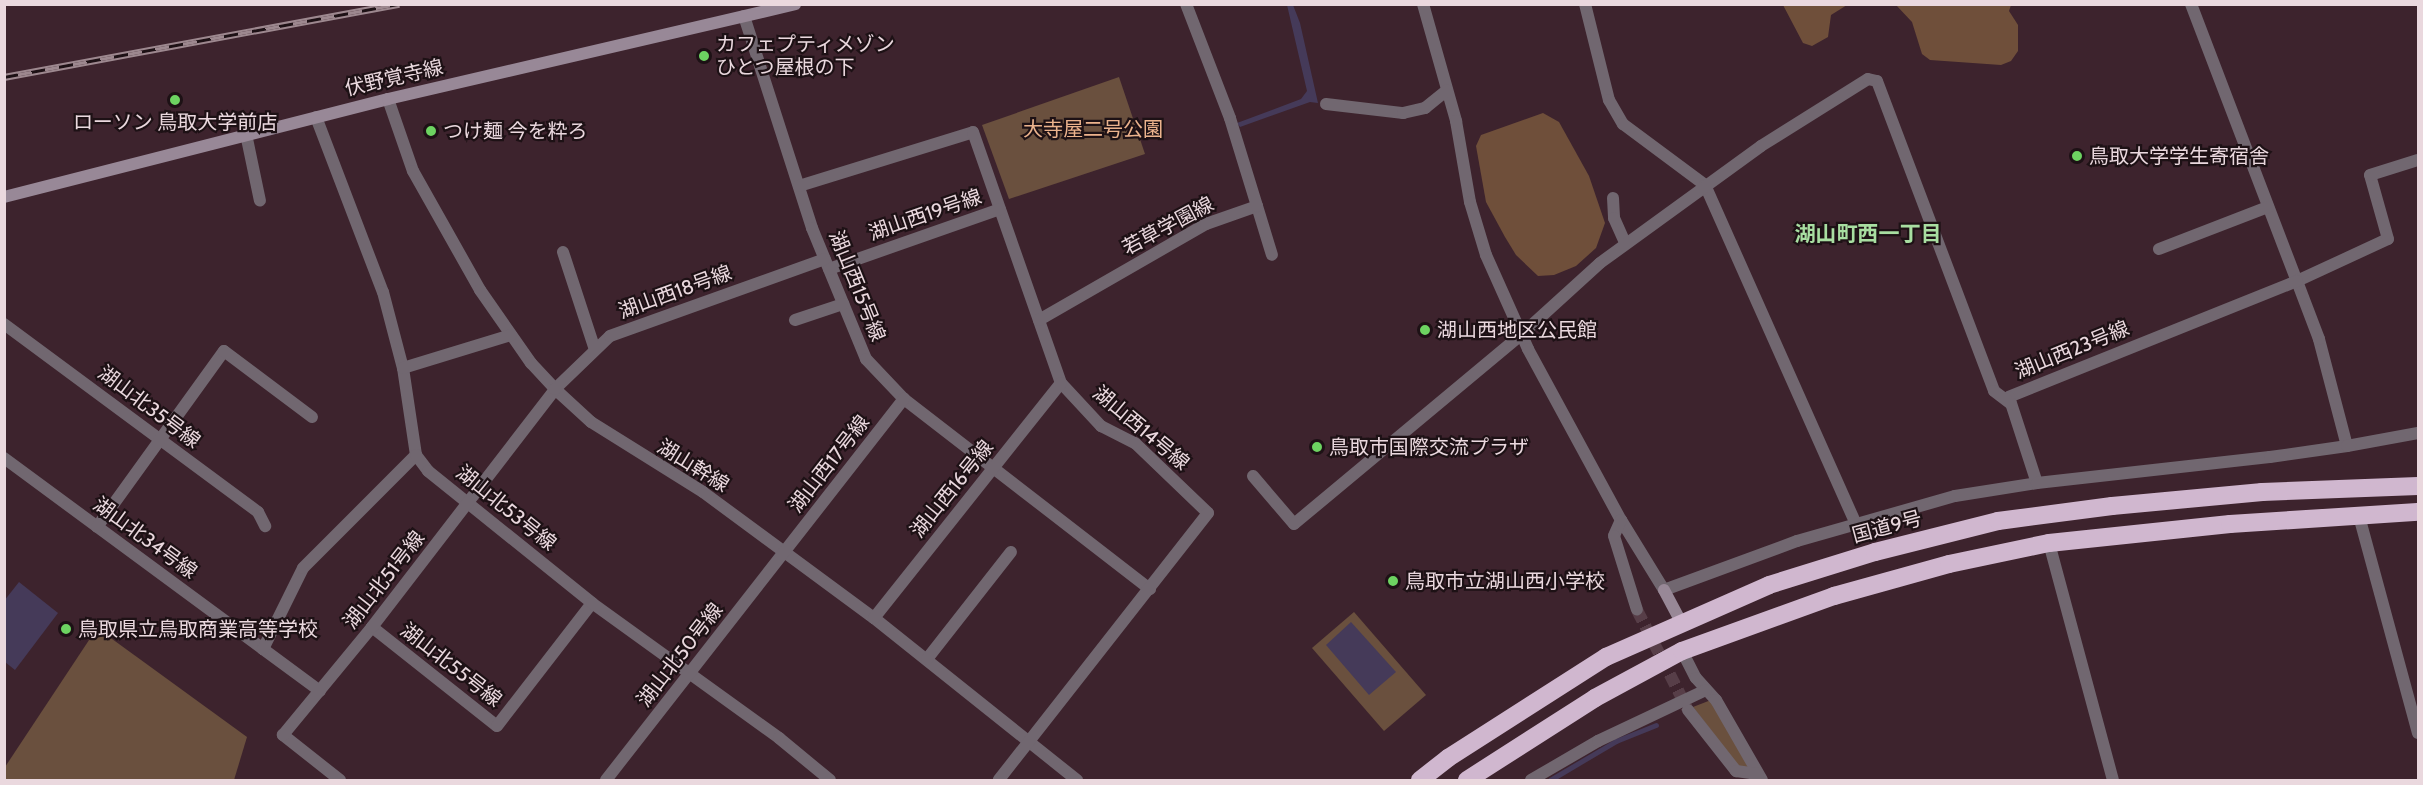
<!DOCTYPE html>
<meta charset="utf-8">
<style>
body{margin:0}
#map{position:relative;width:2423px;height:785px;overflow:hidden;background:#3d232d;font-family:Cabin,"Noto Sans JP",sans-serif}
div>[style]{position:absolute}
.green>*{inset:0;background:#6a503e}
.forest>*{inset:0;background:#6f4f3a}
.water>*{inset:0;background:#453a59}
.stream>*{height:5px;margin:-2.5px;padding:0 2.5px;transform-origin:2.5px;border-radius:2.5px;background:#453a59}
.street-tunnel>*{height:12px;margin-top:-6px;transform-origin:0;background:repeating-linear-gradient(90deg,#573e48 0 12px,transparent 0 18px)}
.street>*{height:12px;margin:-6px;padding:0 6px;transform-origin:6px;border-radius:6px;background:#716770}
.secondary>*{height:12px;margin:-6px;padding:0 6px;transform-origin:6px;border-radius:6px;background:#988897}
.highway>*{height:18px;margin:-9px;padding:0 9px;transform-origin:9px;border-radius:9px;background:#d0b7cf}
.rail>*{height:7px;margin-top:-3.5px;transform-origin:0;background:repeating-linear-gradient(90deg,#1d1115 0 14px,#9d888f 0 28px);box-sizing:border-box;border-block:2px solid #9d888f}
.dots>*{width:16px;height:16px;translate:-50% -50%;box-sizing:border-box;border:3px solid #1d1115;border-radius:50%}
span{translate:-50% -50%;white-space:nowrap;text-align:center;line-height:1.15;-webkit-text-stroke:4.5px #1d1115;paint-order:stroke}
.poi-label{font-size:20px;color:#ead8de}
.left{translate:0 -50%;text-align:left}
.street-label{font-size:20px;color:#ead8de}
.park-label{font-size:20px;color:#ecb38d}
.neighbourhood-label{font-size:21px;color:#a8dea1;font-weight:700}
.frame{position:absolute;inset:0;border:6px solid #ead8de;pointer-events:none}
</style>
<div id="map">
<div class="green">
<i style="clip-path:polygon(1119px 77px,1145px 154px,1009px 199px,982px 125px)"></i>
<i style="clip-path:polygon(1354px 612px,1426px 695px,1384px 731px,1312px 648px)"></i>
<i style="clip-path:polygon(97px 628px,247px 737px,234px 780px,5px 780px,5px 767px)"></i>
<i style="clip-path:polygon(1711px 700px,1749px 768px,1739px 767px,1693px 707px)"></i>
</div>
<div class="forest">
<i style="clip-path:polygon(1783px 5px,1847px 5px,1831px 15px,1828px 37px,1812px 46px,1803px 43px)"></i>
<i style="clip-path:polygon(1896px 5px,2011px 5px,2009px 11px,2018px 25px,2018px 51px,2011px 61px,2001px 65px,1930px 60px,1922px 54px,1912px 22px)"></i>
<i style="clip-path:polygon(1543px 113px,1559px 122px,1589px 176px,1605px 223px,1596px 248px,1576px 266px,1554px 275px,1538px 276px,1516px 255px,1505px 237px,1486px 202px,1476px 146px,1481px 135px)"></i>
</div>
<div class="water">
<i style="clip-path:polygon(1287px 5px,1293px 5px,1300px 23px,1318px 103px,1310px 102px,1240px 127px,1237px 123px,1301px 99px,1307px 91px)"></i>
<i style="clip-path:polygon(19px 582px,58px 613px,15px 670px,5px 662px,4px 601px)"></i>
<i style="clip-path:polygon(1351px 622px,1396px 672px,1369px 695px,1326px 645px)"></i>
</div>
<div class="stream">
<i style="left:1550px;top:780px;width:77px;rotate:-30.6deg"></i>
<i style="left:1616px;top:741px;width:43px;rotate:-21.8deg"></i>
</div>
<div class="street-tunnel">
<i style="left:1637px;top:610px;width:110px;rotate:63deg"></i>
</div>
<div class="street">
<i style="left:1423px;top:4px;width:122px;rotate:74.2deg"></i>
<i style="left:1456px;top:121px;width:82px;rotate:80.2deg"></i>
<i style="left:1470px;top:202px;width:55px;rotate:73.2deg"></i>
<i style="left:1486px;top:255px;width:103px;rotate:65.9deg"></i>
<i style="left:1528px;top:349px;width:195px;rotate:61.5deg"></i>
<i style="left:1621px;top:520px;width:82px;rotate:58.4deg"></i>
<i style="left:1664px;top:590px;width:142px;rotate:-20.2deg"></i>
<i style="left:1797px;top:541px;width:164px;rotate:-15.9deg"></i>
<i style="left:1955px;top:496px;width:83px;rotate:-9deg"></i>
<i style="left:1585px;top:4px;width:99px;rotate:76deg"></i>
<i style="left:1609px;top:100px;width:28px;rotate:60deg"></i>
<i style="left:1623px;top:124px;width:102px;rotate:36.6deg"></i>
<i style="left:1705px;top:185px;width:371px;rotate:66deg"></i>
<i style="left:2191px;top:4px;width:297px;rotate:69.1deg"></i>
<i style="left:2297px;top:281px;width:100px;rotate:-24.8deg"></i>
<i style="left:2388px;top:239px;width:66px;rotate:-105.7deg"></i>
<i style="left:2370px;top:175px;width:50px;rotate:-17.4deg"></i>
<i style="left:744px;top:16px;width:223px;rotate:72.2deg"></i>
<i style="left:812px;top:228px;width:142px;rotate:67.6deg"></i>
<i style="left:866px;top:359px;width:55px;rotate:46.5deg"></i>
<i style="left:904px;top:399px;width:311px;rotate:37.7deg"></i>
<i style="left:388px;top:99px;width:76px;rotate:70.9deg"></i>
<i style="left:413px;top:171px;width:137px;rotate:60.6deg"></i>
<i style="left:480px;top:290px;width:89px;rotate:55.1deg"></i>
<i style="left:531px;top:363px;width:35px;rotate:47deg"></i>
<i style="left:555px;top:389px;width:49px;rotate:42.5deg"></i>
<i style="left:591px;top:422px;width:132px;rotate:32deg"></i>
<i style="left:703px;top:492px;width:212px;rotate:36.4deg"></i>
<i style="left:874px;top:618px;width:260px;rotate:38.6deg"></i>
<i style="left:1326px;top:104px;width:78px;rotate:6.7deg"></i>
<i style="left:1403px;top:113px;width:23px;rotate:-13deg"></i>
<i style="left:1425px;top:108px;width:28px;rotate:-39deg"></i>
<i style="left:316px;top:117px;width:187px;rotate:69.1deg"></i>
<i style="left:383px;top:292px;width:79px;rotate:75.3deg"></i>
<i style="left:246px;top:134px;width:68px;rotate:78.2deg"></i>
<i style="left:799px;top:186px;width:182px;rotate:-17.2deg"></i>
<i style="left:973px;top:132px;width:266px;rotate:70.7deg"></i>
<i style="left:1061px;top:383px;width:59px;rotate:47.1deg"></i>
<i style="left:1101px;top:426px;width:38px;rotate:27deg"></i>
<i style="left:1135px;top:443px;width:101px;rotate:43.8deg"></i>
<i style="left:1208px;top:513px;width:339px;rotate:128.1deg"></i>
<i style="left:1613px;top:198px;width:20px;rotate:87deg"></i>
<i style="left:1614px;top:218px;width:27px;rotate:66deg"></i>
<i style="left:1257px;top:206px;width:51px;rotate:73deg"></i>
<i style="left:2159px;top:249px;width:117px;rotate:-21.1deg"></i>
<i style="left:563px;top:252px;width:103px;rotate:71.9deg"></i>
<i style="left:829px;top:269px;width:181px;rotate:-19.3deg"></i>
<i style="left:795px;top:320px;width:51px;rotate:-18.4deg"></i>
<i style="left:1039px;top:320px;width:193px;rotate:-29.9deg"></i>
<i style="left:1206px;top:224px;width:54px;rotate:-19.4deg"></i>
<i style="left:1257px;top:206px;width:92px;rotate:-107.1deg"></i>
<i style="left:1230px;top:118px;width:122px;rotate:-111.1deg"></i>
<i style="left:4px;top:324px;width:316px;rotate:36.5deg"></i>
<i style="left:258px;top:512px;width:16px;rotate:63deg"></i>
<i style="left:2347px;top:446px;width:111px;rotate:-104.7deg"></i>
<i style="left:2319px;top:339px;width:62px;rotate:-110.8deg"></i>
<i style="left:2297px;top:281px;width:310px;rotate:158.1deg"></i>
<i style="left:2009px;top:397px;width:90px;rotate:72deg"></i>
<i style="left:2037px;top:483px;width:234px;rotate:-6.4deg"></i>
<i style="left:2270px;top:457px;width:78px;rotate:-8.1deg"></i>
<i style="left:2347px;top:446px;width:72px;rotate:-10.4deg"></i>
<i style="left:416px;top:455px;width:88px;rotate:-98.5deg"></i>
<i style="left:403px;top:368px;width:113px;rotate:-17deg"></i>
<i style="left:4px;top:458px;width:322px;rotate:36.4deg"></i>
<i style="left:1253px;top:476px;width:63px;rotate:49.5deg"></i>
<i style="left:1294px;top:524px;width:297px;rotate:-39.8deg"></i>
<i style="left:1522px;top:334px;width:105px;rotate:-42.3deg"></i>
<i style="left:1600px;top:263px;width:199px;rotate:-36deg"></i>
<i style="left:1761px;top:146px;width:126px;rotate:-32.1deg"></i>
<i style="left:1868px;top:79px;width:9px;rotate:13deg"></i>
<i style="left:1877px;top:81px;width:331px;rotate:69.3deg"></i>
<i style="left:1994px;top:391px;width:21px;rotate:37deg"></i>
<i style="left:2359px;top:516px;width:225px;rotate:74.8deg"></i>
<i style="left:1621px;top:520px;width:17px;rotate:114deg"></i>
<i style="left:1614px;top:536px;width:77px;rotate:72.7deg"></i>
<i style="left:97px;top:527px;width:217px;rotate:-54.2deg"></i>
<i style="left:224px;top:351px;width:110px;rotate:36.9deg"></i>
<i style="left:2049px;top:543px;width:245px;rotate:74.9deg"></i>
<i style="left:874px;top:618px;width:300px;rotate:-51.5deg"></i>
<i style="left:372px;top:627px;width:159px;rotate:38.4deg"></i>
<i style="left:497px;top:726px;width:155px;rotate:-52.3deg"></i>
<i style="left:1682px;top:651px;width:30px;rotate:63deg"></i>
<i style="left:1696px;top:678px;width:30px;rotate:48deg"></i>
<i style="left:1716px;top:700px;width:92px;rotate:60.1deg"></i>
<i style="left:927px;top:659px;width:136px;rotate:-51.9deg"></i>
<i style="left:320px;top:691px;width:71px;rotate:-143.6deg"></i>
<i style="left:263px;top:649px;width:90px;rotate:-63.7deg"></i>
<i style="left:303px;top:568px;width:160px;rotate:-45deg"></i>
<i style="left:416px;top:455px;width:20px;rotate:53deg"></i>
<i style="left:428px;top:471px;width:211px;rotate:38.8deg"></i>
<i style="left:592px;top:603px;width:231px;rotate:35.8deg"></i>
<i style="left:779px;top:738px;width:66px;rotate:39.5deg"></i>
<i style="left:1688px;top:710px;width:78px;rotate:51.8deg"></i>
<i style="left:1736px;top:771px;width:22px;rotate:8deg"></i>
<i style="left:340px;top:780px;width:73px;rotate:-141.7deg"></i>
<i style="left:283px;top:735px;width:140px;rotate:-50.5deg"></i>
<i style="left:372px;top:627px;width:300px;rotate:-52.4deg"></i>
<i style="left:555px;top:389px;width:76px;rotate:-43.9deg"></i>
<i style="left:610px;top:336px;width:228px;rotate:-19.7deg"></i>
<i style="left:606px;top:780px;width:484px;rotate:-52deg"></i>
<i style="left:1531px;top:780px;width:78px;rotate:-30.2deg"></i>
<i style="left:1598px;top:741px;width:119px;rotate:-25.3deg"></i>
</div>
<div class="secondary">
<i style="left:4px;top:197px;width:396px;rotate:-14.3deg"></i>
<i style="left:388px;top:99px;width:418px;rotate:-13.1deg"></i>
<i style="left:1664px;top:590px;width:36px;rotate:62deg"></i>
</div>
<div class="highway">
<i style="left:1420px;top:780px;width:36px;rotate:-38deg"></i>
<i style="left:1448px;top:758px;width:188px;rotate:-32.6deg"></i>
<i style="left:1606px;top:657px;width:178px;rotate:-23.8deg"></i>
<i style="left:1769px;top:585px;width:111px;rotate:-17.3deg"></i>
<i style="left:1875px;top:552px;width:127px;rotate:-14.1deg"></i>
<i style="left:1998px;top:521px;width:115px;rotate:-7.5deg"></i>
<i style="left:2112px;top:506px;width:151px;rotate:-5.3deg"></i>
<i style="left:2262px;top:492px;width:156px;rotate:-2.2deg"></i>
<i style="left:1467px;top:780px;width:152px;rotate:-32.6deg"></i>
<i style="left:1595px;top:698px;width:99px;rotate:-28.4deg"></i>
<i style="left:1682px;top:651px;width:162px;rotate:-19.9deg"></i>
<i style="left:1834px;top:596px;width:119px;rotate:-15.5deg"></i>
<i style="left:1949px;top:564px;width:102px;rotate:-11.9deg"></i>
<i style="left:2049px;top:543px;width:182px;rotate:-6deg"></i>
<i style="left:2230px;top:524px;width:188px;rotate:-3.7deg"></i>
</div>
<div class="rail">
<i style="left:4px;top:77px;width:402px;rotate:-10.5deg"></i>
</div>
<div class="dots">
<i style="left:704px;top:56px;background:#6dd361"></i>
<i style="left:175px;top:100px;background:#6dd361"></i>
<i style="left:431px;top:131px;background:#6dd361"></i>
<i style="left:2077px;top:156px;background:#6dd361"></i>
<i style="left:1425px;top:330px;background:#6dd361"></i>
<i style="left:1317px;top:447px;background:#6dd361"></i>
<i style="left:1393px;top:581px;background:#6dd361"></i>
<i style="left:66px;top:629px;background:#6dd361"></i>
</div>
<div class="poi-label">
<span class="left" style="left:716px;top:56px">カフェプティメゾン<br>ひとつ屋根の下</span>
<span style="left:175px;top:122px">ローソン 鳥取大学前店</span>
<span class="left" style="left:443px;top:131px">つけ麺 今を粋ろ</span>
<span class="left" style="left:2089px;top:156px">鳥取大学学生寄宿舎</span>
<span class="left" style="left:1437px;top:330px">湖山西地区公民館</span>
<span class="left" style="left:1329px;top:447px">鳥取市国際交流プラザ</span>
<span class="left" style="left:1405px;top:581px">鳥取市立湖山西小学校</span>
<span class="left" style="left:78px;top:629px">鳥取県立鳥取商業高等学校</span>
</div>
<div class="street-label">
<span style="left:394px;top:78px;rotate:-13deg">伏野覚寺線</span>
<span style="left:925px;top:215px;rotate:-19deg">湖山西19号線</span>
<span style="left:1168px;top:226px;rotate:-28deg">若草学園線</span>
<span style="left:857px;top:286px;rotate:68deg">湖山西15号線</span>
<span style="left:675px;top:292px;rotate:-20deg">湖山西18号線</span>
<span style="left:2072px;top:350px;rotate:-22deg">湖山西23号線</span>
<span style="left:149px;top:407px;rotate:37deg">湖山北35号線</span>
<span style="left:1141px;top:428px;rotate:40deg">湖山西14号線</span>
<span style="left:829px;top:464px;rotate:-52deg">湖山西17号線</span>
<span style="left:693px;top:466px;rotate:32deg">湖山幹線</span>
<span style="left:952px;top:489px;rotate:-51deg">湖山西16号線</span>
<span style="left:506px;top:508px;rotate:39deg">湖山北53号線</span>
<span style="left:1887px;top:527px;rotate:-15deg">国道9号</span>
<span style="left:145px;top:538px;rotate:36deg">湖山北34号線</span>
<span style="left:384px;top:580px;rotate:-52deg">湖山北51号線</span>
<span style="left:680px;top:655px;rotate:-52deg">湖山北50号線</span>
<span style="left:451px;top:665px;rotate:38deg">湖山北55号線</span>
</div>
<div class="park-label">
<span style="left:1093px;top:129px">大寺屋二号公園</span>
</div>
<div class="neighbourhood-label">
<span style="left:1868px;top:234px">湖山町西一丁目</span>
</div>
<div class="frame"></div>
</div>
